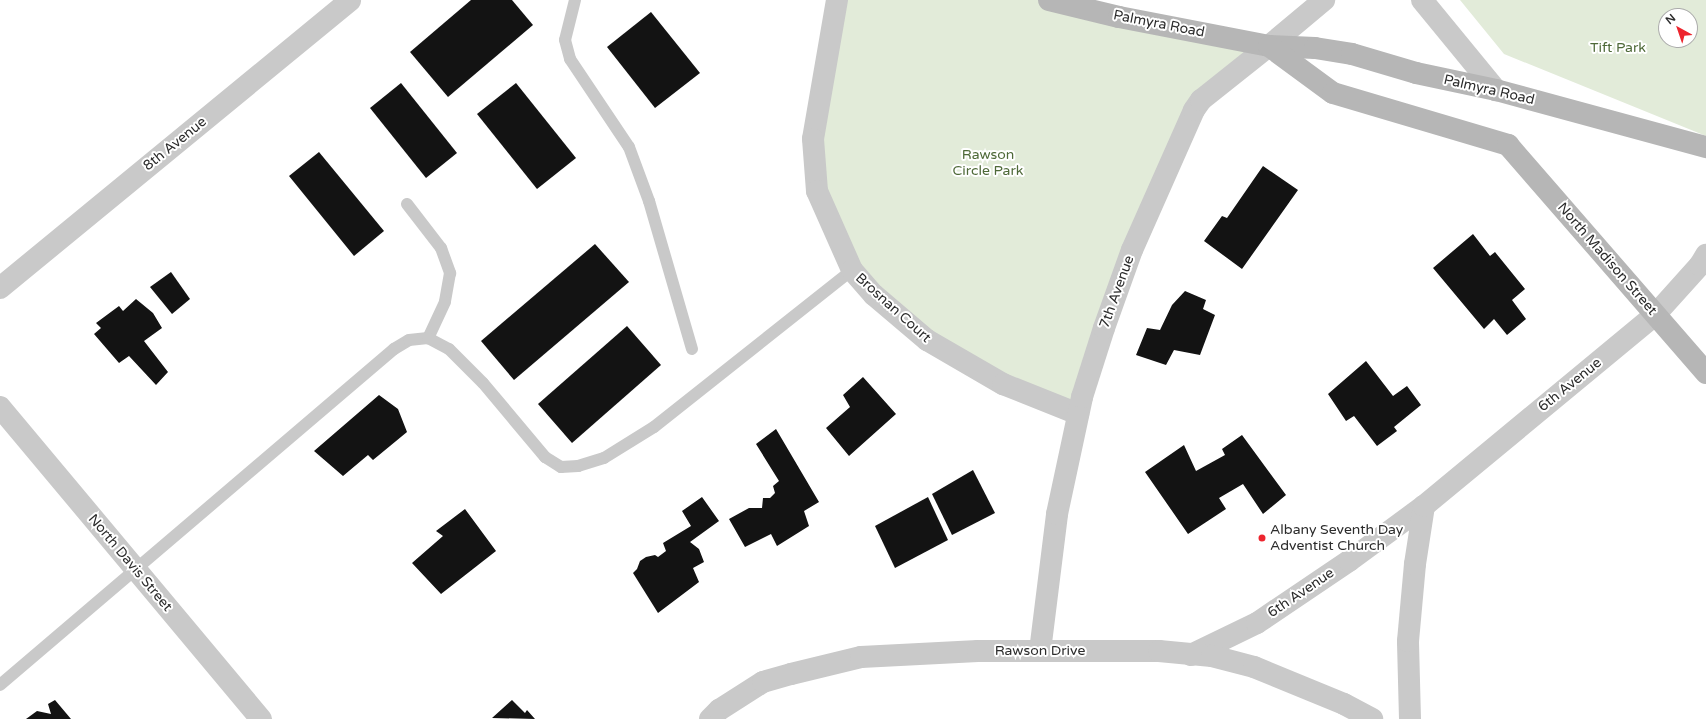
<!DOCTYPE html>
<style>
body{margin:0}
#map{position:relative;width:1706px;height:719px;overflow:hidden;background:#fff;font-family:"Varela Round",sans-serif}
div>[style]{position:absolute}
.green>*{inset:0;background:#e2ebd9}
.building>*{inset:0;background:#131313}
.service>*{height:12px;margin:-6px;padding:0 6px;transform-origin:6px;border-radius:6px;background:#c9c9c9}
.minor>*{height:22px;margin:-11px;padding:0 11px;transform-origin:11px;border-radius:11px;background:#c9c9c9}
.tertiary>*{height:22px;margin:-11px;padding:0 11px;transform-origin:11px;border-radius:11px;background:#c9c9c9}
.secondary>*{height:22px;margin:-11px;padding:0 11px;transform-origin:11px;border-radius:11px;background:#b6b6b6}
.dots>*{width:11px;height:11px;translate:-50% -50%;box-sizing:border-box;border:2px solid #fff;border-radius:50%}
span{translate:-50% -50%;white-space:nowrap;text-align:center;line-height:1.15;-webkit-text-stroke:4px #fff;paint-order:stroke}
.street-label{font-size:14px;color:#2c2c2c}
.park-label{font-size:14px;color:#4e6938}
.poi-label{font-size:14px;color:#2c2c2c}
.left{translate:0 -50%;text-align:left}
.north{position:absolute;left:1658px;top:8px;width:40px;height:40px;box-sizing:border-box;background:#fff;border:1px solid #ababab;border-radius:50%;rotate:320deg;font-size:11px;font-weight:700;line-height:16px;text-align:center;color:#2c2c2c}
.north::after{content:'';display:block;margin:auto;width:14px;height:18px;background:#ed252e;clip-path:polygon(50% 0,100% 100%,50% 72%,0 100%)}
</style>
<div id="map">
<div class="green">
<i style="clip-path:polygon(841px 0,1077px 0,1262px 44px,1199px 98px,1077px 411px,930px 338px,849px 255px,823px 192px,819px 140px)"></i>
<i style="clip-path:polygon(evenodd,1460px 0,1706px 0,1706px 136px,1504px 54px,1460px 0,1666px 16px,1690px 16px,1690px 40px,1666px 40px,1666px 16px)"></i>
</div>
<div class="building">
<i style="clip-path:polygon(471px 0,512px 0,533px 25px,448px 97px,410px 52px)"></i>
<i style="clip-path:polygon(651px 12px,700px 73px,655px 108px,607px 47px)"></i>
<i style="clip-path:polygon(401px 83px,457px 153px,426px 178px,370px 108px)"></i>
<i style="clip-path:polygon(516px 83px,576px 158px,537px 189px,477px 114px)"></i>
<i style="clip-path:polygon(319px 152px,384px 231px,354px 256px,289px 176px)"></i>
<i style="clip-path:polygon(1263px 166px,1298px 190px,1242px 269px,1204px 241px,1222px 216px,1227px 218px)"></i>
<i style="clip-path:polygon(1473px 234px,1490px 256px,1495px 252px,1525px 289px,1512px 300px,1526px 319px,1507px 335px,1494px 319px,1484px 329px,1433px 268px)"></i>
<i style="clip-path:polygon(595px 244px,629px 282px,514px 380px,481px 341px)"></i>
<i style="clip-path:polygon(171px 272px,190px 299px,172px 314px,150px 287px)"></i>
<i style="clip-path:polygon(1185px 291px,1206px 300px,1203px 309px,1215px 315px,1200px 355px,1174px 350px,1166px 365px,1136px 355px,1147px 328px,1160px 330px,1172px 305px)"></i>
<i style="clip-path:polygon(136px 299px,153px 313px,162px 328px,144px 341px,168px 372px,156px 385px,129px 356px,119px 363px,94px 334px,101px 328px,96px 323px,119px 306px,123px 311px)"></i>
<i style="clip-path:polygon(627px 326px,661px 365px,572px 443px,538px 404px)"></i>
<i style="clip-path:polygon(1366px 361px,1393px 396px,1407px 386px,1421px 405px,1394px 427px,1397px 431px,1377px 446px,1354px 416px,1346px 421px,1328px 394px)"></i>
<i style="clip-path:polygon(863px 377px,896px 414px,849px 456px,826px 428px,850px 407px,843px 395px)"></i>
<i style="clip-path:polygon(379px 395px,398px 409px,407px 432px,373px 460px,368px 455px,343px 476px,314px 451px)"></i>
<i style="clip-path:polygon(776px 429px,819px 502px,804px 511px,809px 526px,777px 546px,771px 534px,745px 547px,729px 519px,749px 508px,762px 508px,763px 498px,770px 498px,775px 493px,773px 486px,779px 481px,756px 444px)"></i>
<i style="clip-path:polygon(1242px 435px,1286px 495px,1263px 514px,1243px 484px,1219px 498px,1226px 509px,1188px 534px,1145px 472px,1184px 445px,1196px 471px,1225px 455px,1222px 449px)"></i>
<i style="clip-path:polygon(973px 470px,995px 513px,952px 535px,932px 494px)"></i>
<i style="clip-path:polygon(702px 497px,719px 521px,690px 542px,699px 549px,704px 562px,693px 568px,699px 582px,658px 613px,633px 573px,637px 569px,640px 561px,646px 557px,655px 555px,658px 557px,666px 551px,663px 543px,691px 526px,682px 511px)"></i>
<i style="clip-path:polygon(928px 497px,948px 540px,895px 568px,875px 526px)"></i>
<i style="clip-path:polygon(465px 509px,496px 551px,441px 594px,412px 563px,443px 536px,436px 531px)"></i>
<i style="clip-path:polygon(55px 700px,71px 719px,26px 719px,37px 711px,51px 714px,48px 704px)"></i>
<i style="clip-path:polygon(512px 700px,525px 713px,527px 710px,535px 719px,492px 718px)"></i>
</div>
<div class="service">
<i style="left:575px;top:0;width:41px;rotate:104deg"></i>
<i style="left:565px;top:40px;width:20px;rotate:75deg"></i>
<i style="left:570px;top:59px;width:106px;rotate:56.2deg"></i>
<i style="left:629px;top:147px;width:58px;rotate:69.7deg"></i>
<i style="left:649px;top:201px;width:154px;rotate:73.8deg"></i>
<i style="left:407px;top:204px;width:56px;rotate:52.3deg"></i>
<i style="left:441px;top:248px;width:27px;rotate:70deg"></i>
<i style="left:450px;top:273px;width:29px;rotate:100deg"></i>
<i style="left:445px;top:302px;width:40px;rotate:115deg"></i>
<i style="left:0;top:685px;width:518px;rotate:-40.46deg"></i>
<i style="left:394px;top:349px;width:17px;rotate:-31deg"></i>
<i style="left:409px;top:340px;width:19px;rotate:-6deg"></i>
<i style="left:428px;top:338px;width:24px;rotate:28deg"></i>
<i style="left:449px;top:349px;width:48px;rotate:45deg"></i>
<i style="left:483px;top:383px;width:97px;rotate:50deg"></i>
<i style="left:545px;top:457px;width:19px;rotate:32deg"></i>
<i style="left:561px;top:467px;width:17px;rotate:-3deg"></i>
<i style="left:578px;top:466px;width:27px;rotate:-17deg"></i>
<i style="left:604px;top:458px;width:59px;rotate:-31.8deg"></i>
<i style="left:654px;top:427px;width:253px;rotate:-38.4deg"></i>
</div>
<div class="minor">
<i style="left:837px;top:0;width:141px;rotate:99.8deg"></i>
<i style="left:813px;top:139px;width:52px;rotate:85.6deg"></i>
<i style="left:817px;top:191px;width:86px;rotate:66.1deg"></i>
<i style="left:852px;top:270px;width:33px;rotate:49deg"></i>
<i style="left:874px;top:295px;width:70px;rotate:40.3deg"></i>
<i style="left:927px;top:340px;width:88px;rotate:30.1deg"></i>
<i style="left:1003px;top:384px;width:81px;rotate:21.8deg"></i>
<i style="left:1422px;top:0;width:117px;rotate:50.6deg"></i>
<i style="left:0;top:407px;width:407px;rotate:50.1deg"></i>
<i style="left:1040px;top:651px;width:138px;rotate:-82.9deg"></i>
<i style="left:1057px;top:514px;width:120px;rotate:-77.9deg"></i>
<i style="left:1082px;top:397px;width:72px;rotate:-72.3deg"></i>
<i style="left:1104px;top:328px;width:83px;rotate:-70.3deg"></i>
<i style="left:1132px;top:250px;width:153px;rotate:-66.1deg"></i>
<i style="left:1194px;top:110px;width:12px;rotate:-55deg"></i>
<i style="left:1201px;top:100px;width:87px;rotate:-38.5deg"></i>
<i style="left:1191px;top:655px;width:73px;rotate:-25.9deg"></i>
<i style="left:1257px;top:623px;width:111px;rotate:-34deg"></i>
<i style="left:1349px;top:561px;width:93px;rotate:-36.3deg"></i>
<i style="left:710px;top:719px;width:13px;rotate:-45deg"></i>
<i style="left:719px;top:710px;width:52px;rotate:-32.5deg"></i>
<i style="left:763px;top:682px;width:29px;rotate:-16deg"></i>
<i style="left:791px;top:674px;width:72px;rotate:-13.7deg"></i>
<i style="left:861px;top:657px;width:117px;rotate:-2.9deg"></i>
<i style="left:978px;top:651px;width:181px"></i>
<i style="left:1159px;top:651px;width:53px;rotate:5.4deg"></i>
<i style="left:1212px;top:656px;width:43px;rotate:14.7deg"></i>
<i style="left:1254px;top:667px;width:97px;rotate:22.3deg"></i>
<i style="left:1344px;top:704px;width:32px;rotate:28deg"></i>
<i style="left:1410px;top:719px;width:78px;rotate:-91.5deg"></i>
<i style="left:1408px;top:641px;width:77px;rotate:-84.8deg"></i>
<i style="left:1415px;top:564px;width:59px;rotate:-81.2deg"></i>
<i style="left:1424px;top:506px;width:300px;rotate:-39.6deg"></i>
<i style="left:1655px;top:315px;width:67px;rotate:-48deg"></i>
<i style="left:1700px;top:265px;width:12px;rotate:-59deg"></i>
</div>
<div class="tertiary">
<i style="left:1269px;top:46px;width:72px;rotate:-39.9deg"></i>
<i style="left:0;top:288px;width:453px;rotate:-39.4deg"></i>
</div>
<div class="secondary">
<i style="left:1049px;top:0;width:72px;rotate:13.7deg"></i>
<i style="left:1119px;top:17px;width:153px;rotate:10.9deg"></i>
<i style="left:1269px;top:46px;width:46px;rotate:2.5deg"></i>
<i style="left:1315px;top:48px;width:37px;rotate:9deg"></i>
<i style="left:1352px;top:54px;width:67px;rotate:16.5deg"></i>
<i style="left:1416px;top:73px;width:82px;rotate:12deg"></i>
<i style="left:1496px;top:90px;width:218px;rotate:15.2deg"></i>
<i style="left:1269px;top:46px;width:79px;rotate:36.3deg"></i>
<i style="left:1333px;top:93px;width:183px;rotate:16.5deg"></i>
<i style="left:1508px;top:145px;width:302px;rotate:49deg"></i>
</div>
<div class="dots">
<i style="left:1262px;top:538px;background:#ed252e"></i>
</div>
<div class="street-label">
<span style="left:1159px;top:24px;rotate:11deg">Palmyra Road</span>
<span style="left:1489px;top:90px;rotate:13deg">Palmyra Road</span>
<span style="left:175px;top:144px;rotate:-39deg">8th Avenue</span>
<span style="left:1607px;top:259px;rotate:49deg">North Madison Street</span>
<span style="left:1117px;top:292px;rotate:-70deg">7th Avenue</span>
<span style="left:893px;top:308px;rotate:42deg">Brosnan Court</span>
<span style="left:1570px;top:385px;rotate:-39deg">6th Avenue</span>
<span style="left:130px;top:563px;rotate:50deg">North Davis Street</span>
<span style="left:1301px;top:593px;rotate:-34deg">6th Avenue</span>
<span style="left:1040px;top:651px">Rawson Drive</span>
</div>
<div class="park-label">
<span style="left:1618px;top:48px">Tift Park</span>
<span style="left:988px;top:163px">Rawson<br>Circle Park</span>
</div>
<div class="poi-label">
<span class="left" style="left:1270px;top:538px">Albany Seventh Day<br>Adventist Church</span>
</div>
<div class="north">N</div>
</div>
